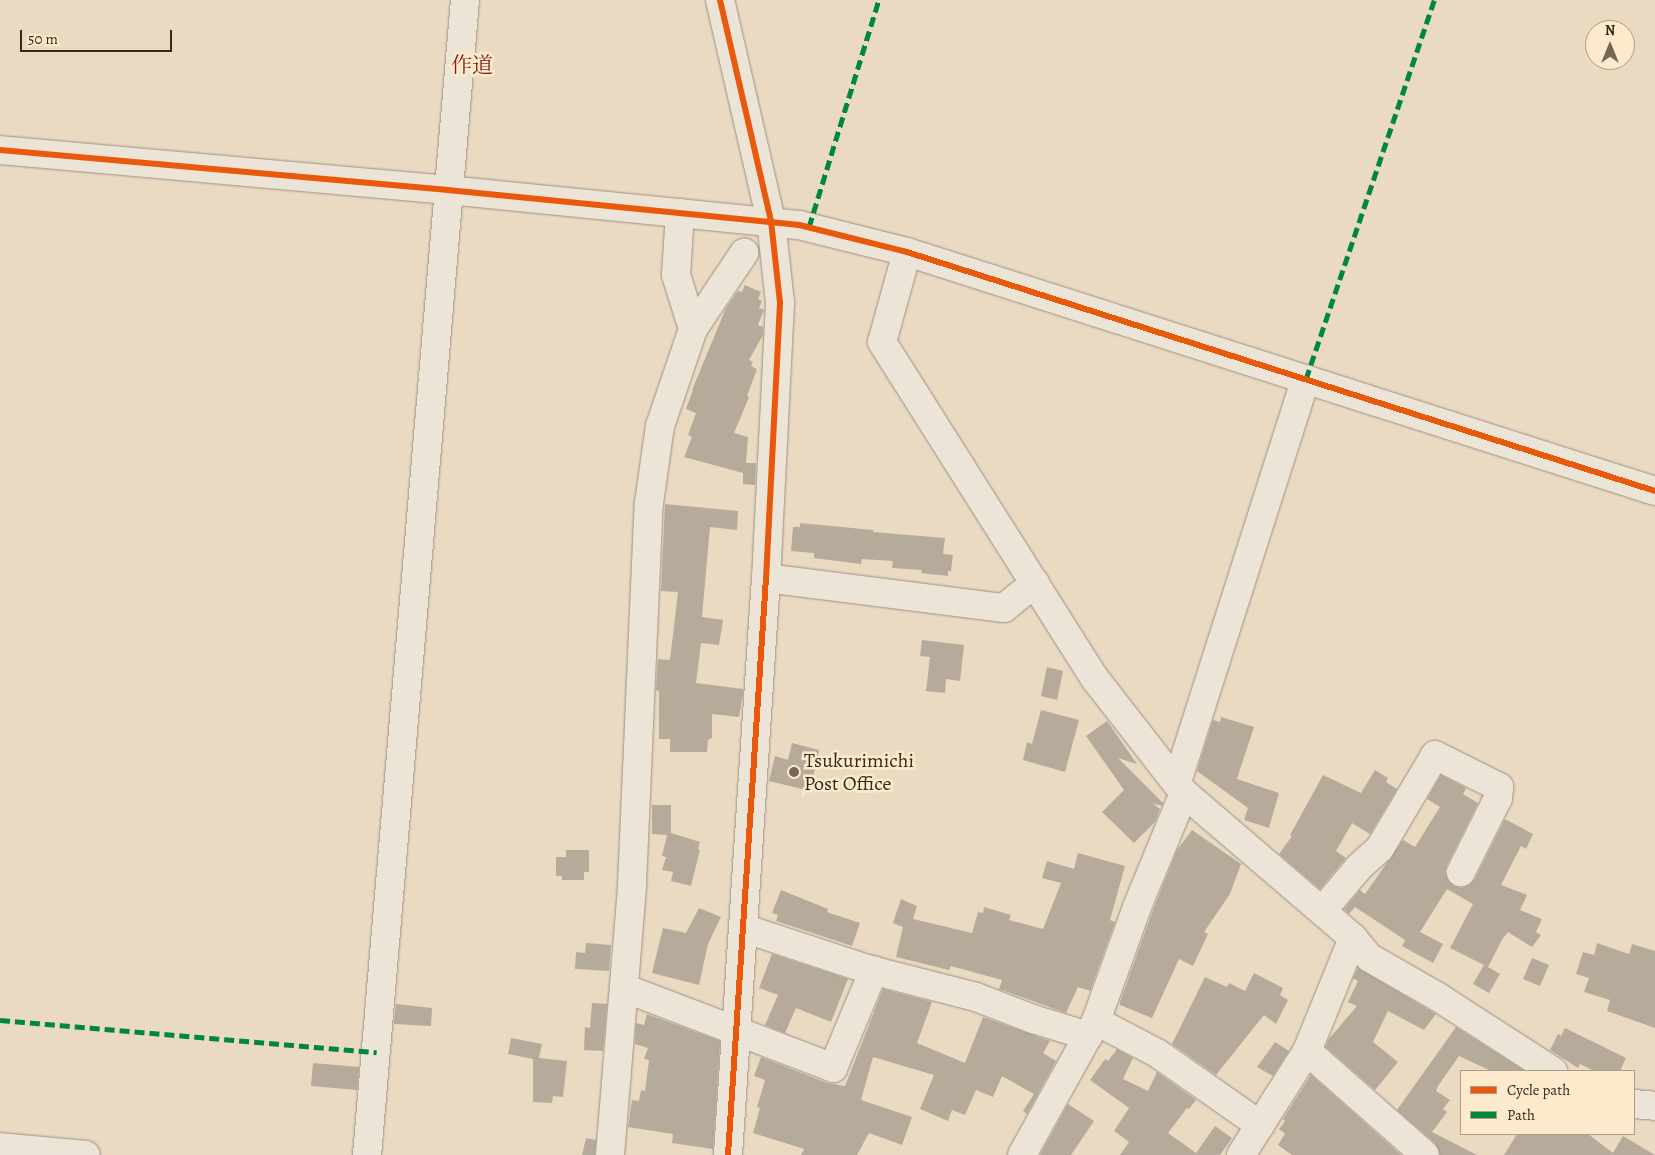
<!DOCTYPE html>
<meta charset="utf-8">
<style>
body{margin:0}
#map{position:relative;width:1655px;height:1155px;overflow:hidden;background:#eadac2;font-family:Alegreya,"Noto Serif JP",serif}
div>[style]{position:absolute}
.building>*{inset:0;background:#b6ab9a}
.roads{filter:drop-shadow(0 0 1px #9b9182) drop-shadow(0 0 1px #9b9182)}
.minor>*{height:28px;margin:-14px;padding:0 14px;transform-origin:14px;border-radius:14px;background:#ede4d8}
.quiet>*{height:5px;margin-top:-2.5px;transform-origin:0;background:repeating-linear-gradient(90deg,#00873e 0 10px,transparent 0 15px)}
.cycleway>*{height:6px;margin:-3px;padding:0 3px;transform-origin:3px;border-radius:3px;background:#e8590c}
.dots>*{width:14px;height:14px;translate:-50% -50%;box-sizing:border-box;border:2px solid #fdeacc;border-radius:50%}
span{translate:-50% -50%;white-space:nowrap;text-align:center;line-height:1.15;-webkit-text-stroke:5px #fdeacc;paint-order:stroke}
.poi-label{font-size:20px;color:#35281c}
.left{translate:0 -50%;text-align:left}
.neighbourhood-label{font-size:21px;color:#7a1f14}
.legend{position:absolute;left:1460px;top:1070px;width:175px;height:65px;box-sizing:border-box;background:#fdeacc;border:1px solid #ad9c86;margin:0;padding:6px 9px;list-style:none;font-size:15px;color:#35281c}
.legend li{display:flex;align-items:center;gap:10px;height:25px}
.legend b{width:25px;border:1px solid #ad9c86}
.north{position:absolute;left:1585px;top:20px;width:50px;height:50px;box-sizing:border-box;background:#fdeacc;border:1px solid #ad9c86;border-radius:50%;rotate:0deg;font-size:14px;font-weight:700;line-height:20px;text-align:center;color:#35281c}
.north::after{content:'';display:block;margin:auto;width:18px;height:22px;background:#746656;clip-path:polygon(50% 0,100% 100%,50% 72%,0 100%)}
.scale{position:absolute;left:20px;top:30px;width:152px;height:22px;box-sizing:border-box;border:2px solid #35281c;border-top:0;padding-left:6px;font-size:15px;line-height:18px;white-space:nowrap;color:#35281c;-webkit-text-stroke:4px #fdeacc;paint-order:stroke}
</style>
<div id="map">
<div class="building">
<i style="clip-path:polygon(745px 285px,761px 292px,758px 299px,762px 301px,759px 308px,764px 310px,758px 325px,763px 327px,763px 335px,749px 360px,753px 362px,751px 366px,757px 369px,747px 396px,749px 397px,734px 433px,748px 437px,746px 463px,756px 463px,755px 485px,743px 484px,743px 473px,684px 457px,692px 437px,688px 435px,696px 413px,686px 409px,693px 390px,692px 390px,726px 308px,738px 291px,742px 292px)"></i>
<i style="clip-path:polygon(665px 504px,738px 511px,737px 530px,710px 527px,702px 617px,723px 620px,719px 645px,701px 643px,696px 683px,743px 689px,743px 693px,739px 717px,712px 714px,712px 738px,708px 740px,707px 752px,670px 752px,670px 739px,659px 739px,659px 691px,656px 690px,658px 659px,670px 660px,678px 592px,661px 591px)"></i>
<i style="clip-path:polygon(800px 523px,873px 530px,873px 532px,945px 538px,943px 554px,953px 555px,951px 571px,948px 571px,948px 576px,921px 573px,922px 570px,892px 568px,893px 561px,862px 559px,861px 564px,814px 558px,814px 553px,791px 551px,793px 527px,800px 527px)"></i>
<i style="clip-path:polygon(922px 640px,964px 645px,960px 681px,946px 679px,945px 693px,926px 691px,930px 657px,920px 656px)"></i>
<i style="clip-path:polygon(1047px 667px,1063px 671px,1057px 700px,1041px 696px)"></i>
<i style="clip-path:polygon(1041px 710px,1079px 720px,1065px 772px,1023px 760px,1027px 742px,1032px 744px)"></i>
<i style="clip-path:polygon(1221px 717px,1254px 727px,1237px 779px,1279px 793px,1269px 828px,1244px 820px,1248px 808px,1197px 771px,1213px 720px,1220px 722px)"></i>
<i style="clip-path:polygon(1107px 721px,1137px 764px,1118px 758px,1163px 803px,1162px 806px,1152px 803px,1160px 809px,1155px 822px,1134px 843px,1102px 812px,1124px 790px,1086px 736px)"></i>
<i style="clip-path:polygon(792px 743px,819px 750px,810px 791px,769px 781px,775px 756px,788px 760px)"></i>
<i style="clip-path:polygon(1375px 770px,1388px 778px,1386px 782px,1397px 789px,1370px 834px,1352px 823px,1336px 851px,1346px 858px,1320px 889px,1279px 854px,1292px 836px,1290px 835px,1323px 775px,1361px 793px)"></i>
<i style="clip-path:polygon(1441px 775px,1466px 788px,1463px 794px,1478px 803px,1447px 865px,1445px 872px,1448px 880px,1454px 886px,1462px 888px,1469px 885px,1475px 879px,1505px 819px,1533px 834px,1526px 849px,1521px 846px,1501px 885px,1527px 895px,1520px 910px,1542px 919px,1536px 932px,1541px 935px,1532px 947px,1508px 932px,1503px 938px,1488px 967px,1500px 974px,1489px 993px,1473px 984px,1484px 965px,1450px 948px,1473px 904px,1447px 889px,1420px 932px,1443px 944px,1433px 963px,1402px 946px,1405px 940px,1355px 907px,1349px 914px,1344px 909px,1360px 890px,1365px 894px,1403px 840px,1415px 847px,1440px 807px,1427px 799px)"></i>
<i style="clip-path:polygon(652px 805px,671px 805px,671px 833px,700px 842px,698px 849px,700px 850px,691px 886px,671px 881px,673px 872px,662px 870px,666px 857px,662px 856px,667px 835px,652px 834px)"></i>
<i style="clip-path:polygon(1192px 830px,1241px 864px,1230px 894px,1204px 932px,1208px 934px,1193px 966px,1179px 959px,1152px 1018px,1120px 1005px,1120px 1002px,1152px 913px,1177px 850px)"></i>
<i style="clip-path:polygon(566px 850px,589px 850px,589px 872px,584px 872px,584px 880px,562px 880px,562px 876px,556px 876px,556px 857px,566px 857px)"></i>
<i style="clip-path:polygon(1078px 853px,1125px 866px,1110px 920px,1115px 922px,1090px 991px,1078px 987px,1066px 1013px,999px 989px,1002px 980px,951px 966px,949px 970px,896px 957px,903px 927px,893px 923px,901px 899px,917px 906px,913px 919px,972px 933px,978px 912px,983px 913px,984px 907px,1011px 915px,1009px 920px,1043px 929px,1061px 883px,1042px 878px,1047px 861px,1074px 869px)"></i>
<i style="clip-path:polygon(781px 890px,828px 909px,827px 912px,860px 923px,852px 946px,776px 921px,778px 915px,772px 913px)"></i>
<i style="clip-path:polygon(699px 908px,721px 917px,708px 944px,699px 985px,652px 973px,663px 928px,686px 933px)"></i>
<i style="clip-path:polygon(586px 943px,611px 945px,609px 971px,575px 969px,576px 952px,585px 953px)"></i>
<i style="clip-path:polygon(1597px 943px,1629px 954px,1632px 944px,1655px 951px,1655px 1028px,1607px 1011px,1610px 1000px,1584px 992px,1589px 978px,1576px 974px,1583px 952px,1594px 955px)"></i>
<i style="clip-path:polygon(772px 954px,848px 979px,831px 1022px,796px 1008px,785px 1033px,765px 1025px,778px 995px,759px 988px)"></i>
<i style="clip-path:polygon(1532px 958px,1549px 965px,1540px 986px,1523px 979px)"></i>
<i style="clip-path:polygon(1358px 968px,1436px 1014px,1424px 1030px,1388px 1011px,1373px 1042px,1398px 1062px,1375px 1090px,1326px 1047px,1328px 1040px,1357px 1006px,1348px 1002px,1358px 981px,1353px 978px)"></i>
<i style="clip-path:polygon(1254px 973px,1283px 988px,1280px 995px,1288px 1000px,1276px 1024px,1264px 1015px,1216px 1075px,1172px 1044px,1205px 977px,1227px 987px,1229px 983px,1245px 991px)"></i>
<i style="clip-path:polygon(883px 989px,932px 1002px,917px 1043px,965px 1063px,983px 1017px,1050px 1041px,1043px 1053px,1056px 1061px,1027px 1114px,1023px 1111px,1034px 1094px,1002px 1076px,993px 1097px,976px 1090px,965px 1115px,952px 1110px,948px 1121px,920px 1109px,934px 1075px,873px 1057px,861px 1100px,912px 1117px,902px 1145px,869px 1133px,857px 1155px,801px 1155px,804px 1149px,753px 1133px,760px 1108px,757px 1107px,765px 1080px,754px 1076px,761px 1057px,827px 1083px,845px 1086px)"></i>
<i style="clip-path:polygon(592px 1003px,607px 1004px,603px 1051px,584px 1050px,585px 1027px,590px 1028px)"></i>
<i style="clip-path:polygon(396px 1004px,432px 1008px,431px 1026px,394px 1024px)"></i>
<i style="clip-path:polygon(647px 1014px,720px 1041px,713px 1149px,672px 1143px,673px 1134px,628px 1127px,632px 1100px,639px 1101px,641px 1090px,645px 1091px,649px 1060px,644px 1059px,648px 1048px,635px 1044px,636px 1023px,644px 1025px)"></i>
<i style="clip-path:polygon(1456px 1027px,1525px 1071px,1491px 1071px,1459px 1056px,1438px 1086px,1436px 1091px,1450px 1100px,1443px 1109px,1447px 1112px,1432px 1132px,1477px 1155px,1440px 1155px,1435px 1143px,1397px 1110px)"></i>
<i style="clip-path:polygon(1565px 1028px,1626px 1058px,1620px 1071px,1594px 1071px,1580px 1064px,1578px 1068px,1550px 1050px,1558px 1034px,1561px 1036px)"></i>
<i style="clip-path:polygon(511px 1038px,542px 1044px,539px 1058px,567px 1061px,563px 1097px,553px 1096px,552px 1103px,533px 1102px,533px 1059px,508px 1054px)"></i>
<i style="clip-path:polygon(1275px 1042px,1289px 1051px,1273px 1076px,1257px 1067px)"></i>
<i style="clip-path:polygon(1117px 1049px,1133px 1058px,1123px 1079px,1148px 1091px,1157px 1072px,1196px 1100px,1189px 1109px,1187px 1108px,1168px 1133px,1196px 1153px,1215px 1126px,1232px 1138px,1220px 1155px,1120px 1155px,1129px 1142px,1114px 1131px,1129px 1108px,1090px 1080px,1105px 1059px,1108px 1061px)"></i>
<i style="clip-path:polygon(313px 1063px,359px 1067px,357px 1090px,311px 1086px)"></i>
<i style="clip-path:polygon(1311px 1075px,1401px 1155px,1292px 1155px,1278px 1145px,1285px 1134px,1279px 1129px,1285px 1121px,1283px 1119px)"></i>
<i style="clip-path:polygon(1068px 1104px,1094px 1121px,1071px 1155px,1040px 1155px)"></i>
<i style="clip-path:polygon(1517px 1134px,1588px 1134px,1613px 1153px,1623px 1136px,1655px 1155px,1504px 1155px)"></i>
<i style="clip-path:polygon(586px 1138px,596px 1140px,595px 1155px,582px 1155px)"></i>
</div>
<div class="roads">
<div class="minor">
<i style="left:720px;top:0;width:227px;rotate:77deg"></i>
<i style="left:771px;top:221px;width:82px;rotate:83.7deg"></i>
<i style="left:780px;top:303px;width:275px;rotate:92.9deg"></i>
<i style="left:766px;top:578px;width:578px;rotate:93.77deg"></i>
<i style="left:0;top:150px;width:450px;rotate:5.1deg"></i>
<i style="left:448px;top:190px;width:353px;rotate:5.7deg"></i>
<i style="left:799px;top:225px;width:111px;rotate:14deg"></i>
<i style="left:907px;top:252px;width:785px;rotate:17.72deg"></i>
<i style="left:680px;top:213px;width:62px;rotate:93.7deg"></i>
<i style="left:676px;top:275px;width:57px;rotate:72.5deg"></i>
<i style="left:907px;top:252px;width:93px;rotate:105.5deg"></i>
<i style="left:882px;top:342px;width:400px;rotate:57.7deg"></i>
<i style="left:1096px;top:680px;width:143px;rotate:52.1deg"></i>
<i style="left:1184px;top:793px;width:223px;rotate:40.6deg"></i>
<i style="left:1353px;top:938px;width:26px;rotate:50deg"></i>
<i style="left:1370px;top:958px;width:78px;rotate:29.8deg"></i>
<i style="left:1438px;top:997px;width:137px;rotate:32.8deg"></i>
<i style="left:766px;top:578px;width:240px;rotate:7.2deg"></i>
<i style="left:1004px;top:608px;width:40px;rotate:-39deg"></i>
<i style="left:1177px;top:782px;width:423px;rotate:-72.3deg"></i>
<i style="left:1322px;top:911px;width:57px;rotate:-49.9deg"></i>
<i style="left:1359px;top:867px;width:28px;rotate:-42deg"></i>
<i style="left:1380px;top:848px;width:108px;rotate:-59.4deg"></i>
<i style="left:1435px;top:755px;width:72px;rotate:26.6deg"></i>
<i style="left:1499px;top:787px;width:11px;rotate:95deg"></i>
<i style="left:1498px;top:798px;width:83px;rotate:116.6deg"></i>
<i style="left:743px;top:928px;width:131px;rotate:18.3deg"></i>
<i style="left:867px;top:969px;width:113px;rotate:14.4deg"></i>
<i style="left:976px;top:997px;width:61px;rotate:21.1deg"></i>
<i style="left:1033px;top:1019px;width:58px;rotate:17.2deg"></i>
<i style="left:1088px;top:1036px;width:17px;rotate:-62deg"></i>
<i style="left:1096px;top:1021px;width:69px;rotate:27.7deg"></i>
<i style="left:1157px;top:1053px;width:126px;rotate:35deg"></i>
<i style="left:624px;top:988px;width:224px;rotate:20.9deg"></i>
<i style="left:833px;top:1068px;width:106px;rotate:-67.3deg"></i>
<i style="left:1096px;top:1021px;width:121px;rotate:-70.2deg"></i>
<i style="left:1137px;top:907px;width:123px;rotate:-67.6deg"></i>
<i style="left:1307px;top:1051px;width:157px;rotate:41.4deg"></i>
<i style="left:1634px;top:1104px;width:21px;rotate:5deg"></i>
<i style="left:0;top:1147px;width:86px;rotate:5.3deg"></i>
<i style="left:367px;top:1155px;width:1159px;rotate:-85.15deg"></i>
<i style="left:610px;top:1155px;width:271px;rotate:-85.3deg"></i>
<i style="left:632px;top:885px;width:382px;rotate:-87.5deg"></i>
<i style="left:649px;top:503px;width:78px;rotate:-81.9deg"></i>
<i style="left:660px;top:426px;width:102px;rotate:-71.2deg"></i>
<i style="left:693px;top:329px;width:92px;rotate:-56.1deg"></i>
<i style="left:1022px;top:1155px;width:136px;rotate:-61deg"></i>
<i style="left:1241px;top:1155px;width:123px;rotate:-57.6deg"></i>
<i style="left:1307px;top:1051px;width:122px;rotate:-67.8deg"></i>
</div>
</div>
<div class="quiet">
<i style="left:809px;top:227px;width:238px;rotate:-72.9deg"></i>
<i style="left:1306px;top:379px;width:400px;rotate:-71.3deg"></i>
<i style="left:0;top:1020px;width:378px;rotate:4.9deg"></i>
</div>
<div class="cycleway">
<i style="left:720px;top:0;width:227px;rotate:77deg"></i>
<i style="left:771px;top:221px;width:82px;rotate:83.7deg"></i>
<i style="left:780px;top:303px;width:275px;rotate:92.9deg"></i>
<i style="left:766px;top:578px;width:578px;rotate:93.77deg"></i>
<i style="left:0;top:150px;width:450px;rotate:5.1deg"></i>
<i style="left:448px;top:190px;width:353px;rotate:5.7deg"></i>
<i style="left:799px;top:225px;width:111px;rotate:14deg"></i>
<i style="left:907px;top:252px;width:785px;rotate:17.72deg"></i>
</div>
<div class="dots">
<i style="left:794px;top:772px;background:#746656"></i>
</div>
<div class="poi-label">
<span class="left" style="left:804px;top:772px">Tsukurimichi<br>Post Office</span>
</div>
<div class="neighbourhood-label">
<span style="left:472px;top:65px">作道</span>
</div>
<ul class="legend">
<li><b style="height:6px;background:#e8590c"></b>Cycle path</li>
<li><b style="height:6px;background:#00873e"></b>Path</li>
</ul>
<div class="north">N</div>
<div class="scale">50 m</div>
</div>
